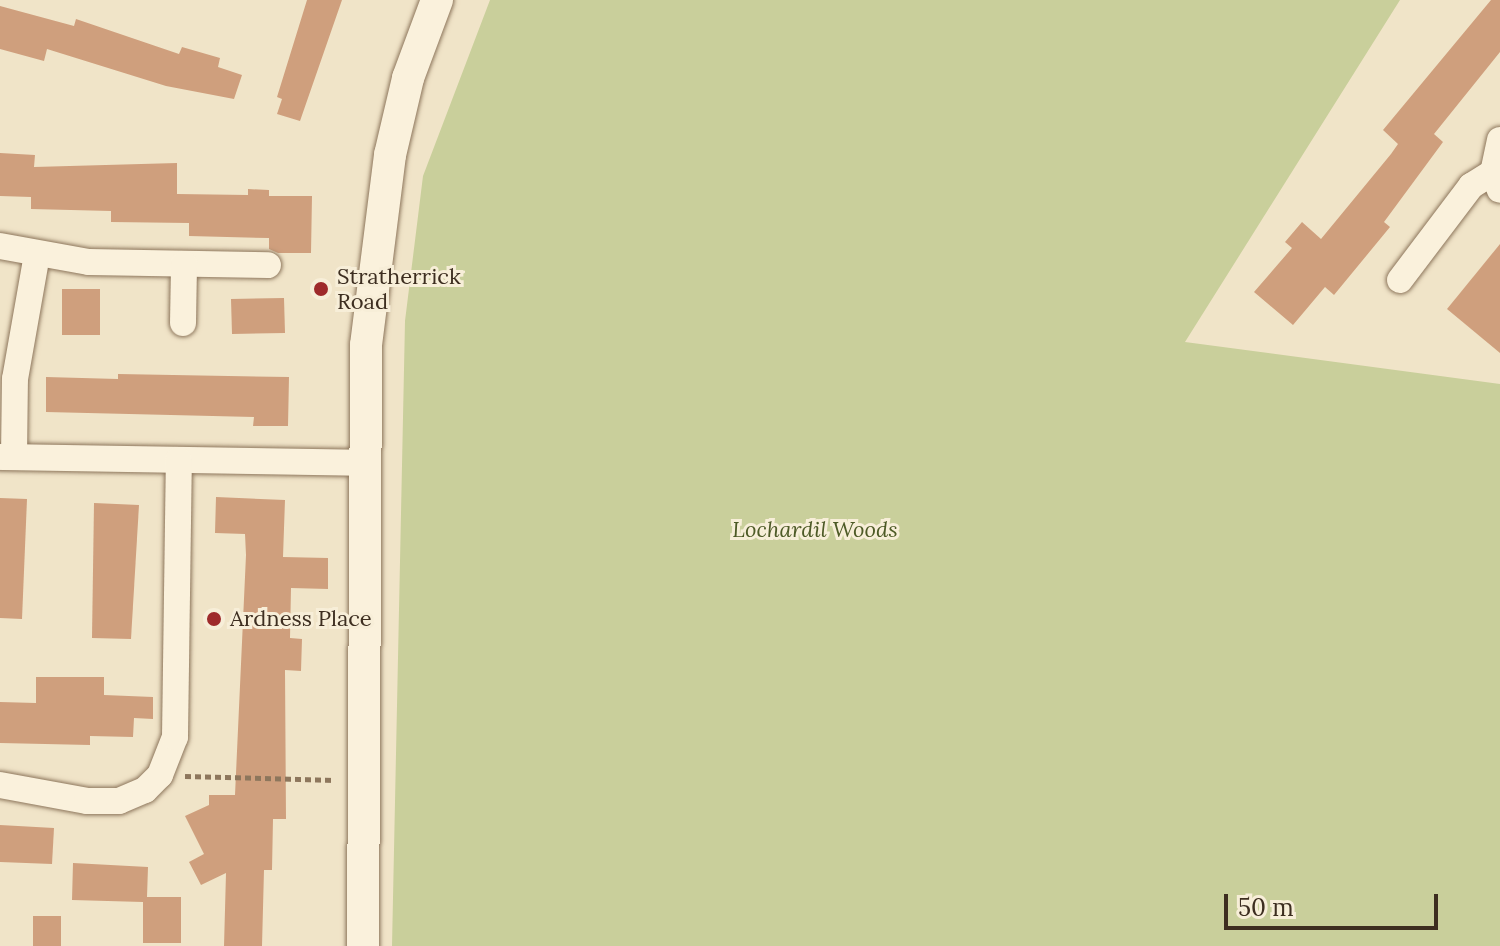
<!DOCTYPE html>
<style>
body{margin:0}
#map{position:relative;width:1500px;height:946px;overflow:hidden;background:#f0e4c8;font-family:Lora,serif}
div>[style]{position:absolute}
.green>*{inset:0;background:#c9cf9b}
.building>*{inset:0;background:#cf9f7d}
.path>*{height:5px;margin-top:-2.5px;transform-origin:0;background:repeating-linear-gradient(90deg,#8d765c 0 6px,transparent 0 10px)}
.roads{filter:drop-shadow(0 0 2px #8d765c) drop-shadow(0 0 2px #8d765c)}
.minor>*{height:26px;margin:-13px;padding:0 13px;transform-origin:13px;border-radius:13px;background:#faf1dc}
.tertiary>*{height:32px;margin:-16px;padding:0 16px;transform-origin:16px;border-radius:16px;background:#faf1dc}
.dots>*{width:22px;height:22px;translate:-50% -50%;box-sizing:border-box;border:4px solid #f7eed8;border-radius:50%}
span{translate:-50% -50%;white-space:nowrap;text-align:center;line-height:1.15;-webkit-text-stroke:6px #f7eed8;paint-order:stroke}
.poi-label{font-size:22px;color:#3d2e20}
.left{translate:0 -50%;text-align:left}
.park-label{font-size:22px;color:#4d5a26;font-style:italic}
.scale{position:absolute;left:1224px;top:894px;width:214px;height:36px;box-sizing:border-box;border:4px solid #3d2e20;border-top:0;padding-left:10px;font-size:24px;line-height:28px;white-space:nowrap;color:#3d2e20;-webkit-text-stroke:6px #f7eed8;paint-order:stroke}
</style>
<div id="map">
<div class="green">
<i style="clip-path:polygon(490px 0,1400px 0,1185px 342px,1500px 384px,1500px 946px,392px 946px,405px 321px,423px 176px)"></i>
</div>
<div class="building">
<i style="clip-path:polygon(307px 0,342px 0,300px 121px,277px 114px,282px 99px,277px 97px)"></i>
<i style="clip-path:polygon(1491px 0,1500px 0,1500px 52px,1434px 134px,1443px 142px,1384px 222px,1390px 227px,1334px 295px,1325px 287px,1293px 325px,1254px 292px,1292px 248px,1285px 242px,1302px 222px,1321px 239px,1391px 154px,1398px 144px,1383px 130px)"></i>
<i style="clip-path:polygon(0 6px,74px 26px,76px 19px,179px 54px,182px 47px,220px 58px,218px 67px,242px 75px,234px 99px,166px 86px,47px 49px,44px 61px,0 49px)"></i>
<i style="clip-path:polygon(0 153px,35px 155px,34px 167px,177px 163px,177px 194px,248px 195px,248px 189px,269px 190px,269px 196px,312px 196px,311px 253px,278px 253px,269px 249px,269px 238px,189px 236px,189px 223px,111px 222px,111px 211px,31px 209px,31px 197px,0 196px)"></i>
<i style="clip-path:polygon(1500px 244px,1500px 353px,1447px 309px)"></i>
<i style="clip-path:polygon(62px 289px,100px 289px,100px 335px,62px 335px)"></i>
<i style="clip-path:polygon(284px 298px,285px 333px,232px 334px,231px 299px)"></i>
<i style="clip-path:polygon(118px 374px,289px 377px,288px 426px,253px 426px,254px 417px,46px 412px,46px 377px,118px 379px)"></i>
<i style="clip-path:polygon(216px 497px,285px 500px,283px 557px,328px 558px,328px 589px,291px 588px,290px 638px,302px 639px,301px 671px,285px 670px,286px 819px,273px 819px,272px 870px,264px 870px,262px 946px,224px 946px,226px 873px,201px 885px,189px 862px,204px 854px,185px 816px,209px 805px,209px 795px,235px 795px,246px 555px,245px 534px,215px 533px)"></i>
<i style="clip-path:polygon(0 498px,27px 499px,22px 619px,0 618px)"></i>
<i style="clip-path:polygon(94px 503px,139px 505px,131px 639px,92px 638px)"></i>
<i style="clip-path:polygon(36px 677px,104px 677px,104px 695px,153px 697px,153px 719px,134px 718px,133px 737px,90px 736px,90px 745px,0 743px,0 702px,36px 703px)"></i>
<i style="clip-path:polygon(0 825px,54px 828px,52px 864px,0 862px)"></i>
<i style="clip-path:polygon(73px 863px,148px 867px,147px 897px,181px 897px,181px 943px,143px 943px,143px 902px,72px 900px)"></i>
<i style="clip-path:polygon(33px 916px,61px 916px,61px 946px,33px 946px)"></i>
</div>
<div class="path">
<i style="left:185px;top:776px;width:150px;rotate:1.5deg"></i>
</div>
<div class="roads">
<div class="minor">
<i style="left:1500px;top:140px;width:33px;rotate:102deg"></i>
<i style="left:1493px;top:172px;width:19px;rotate:69deg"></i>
<i style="left:0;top:246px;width:90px;rotate:10.2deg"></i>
<i style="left:89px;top:262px;width:179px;rotate:1deg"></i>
<i style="left:1400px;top:280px;width:118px;rotate:-52.9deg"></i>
<i style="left:1471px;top:186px;width:26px;rotate:-32deg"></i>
<i style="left:183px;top:323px;width:59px;rotate:-89deg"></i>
<i style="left:0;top:457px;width:362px;rotate:0.9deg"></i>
<i style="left:14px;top:457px;width:78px;rotate:-89.3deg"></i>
<i style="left:15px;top:379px;width:127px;rotate:-80deg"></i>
<i style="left:0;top:785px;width:88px;rotate:10.4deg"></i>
<i style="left:87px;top:801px;width:32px"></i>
<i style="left:119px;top:801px;width:28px;rotate:-23deg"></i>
<i style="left:145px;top:790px;width:21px;rotate:-45deg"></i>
<i style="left:160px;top:775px;width:41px;rotate:-68.5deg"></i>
<i style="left:175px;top:737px;width:277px;rotate:-89.2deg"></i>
</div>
<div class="tertiary">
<i style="left:363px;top:946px;width:601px;rotate:-89.71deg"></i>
<i style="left:366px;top:345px;width:192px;rotate:-82.8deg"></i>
<i style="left:390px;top:155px;width:79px;rotate:-76.8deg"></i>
<i style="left:408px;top:78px;width:83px;rotate:-69.6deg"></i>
</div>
</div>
<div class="dots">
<i style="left:321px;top:289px;background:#9e2a2b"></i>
<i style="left:214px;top:619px;background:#9e2a2b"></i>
</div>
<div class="poi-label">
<span class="left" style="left:337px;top:289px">Stratherrick<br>Road</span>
<span class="left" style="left:230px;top:619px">Ardness Place</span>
</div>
<div class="park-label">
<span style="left:815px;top:530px">Lochardil Woods</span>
</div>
<div class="scale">50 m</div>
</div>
